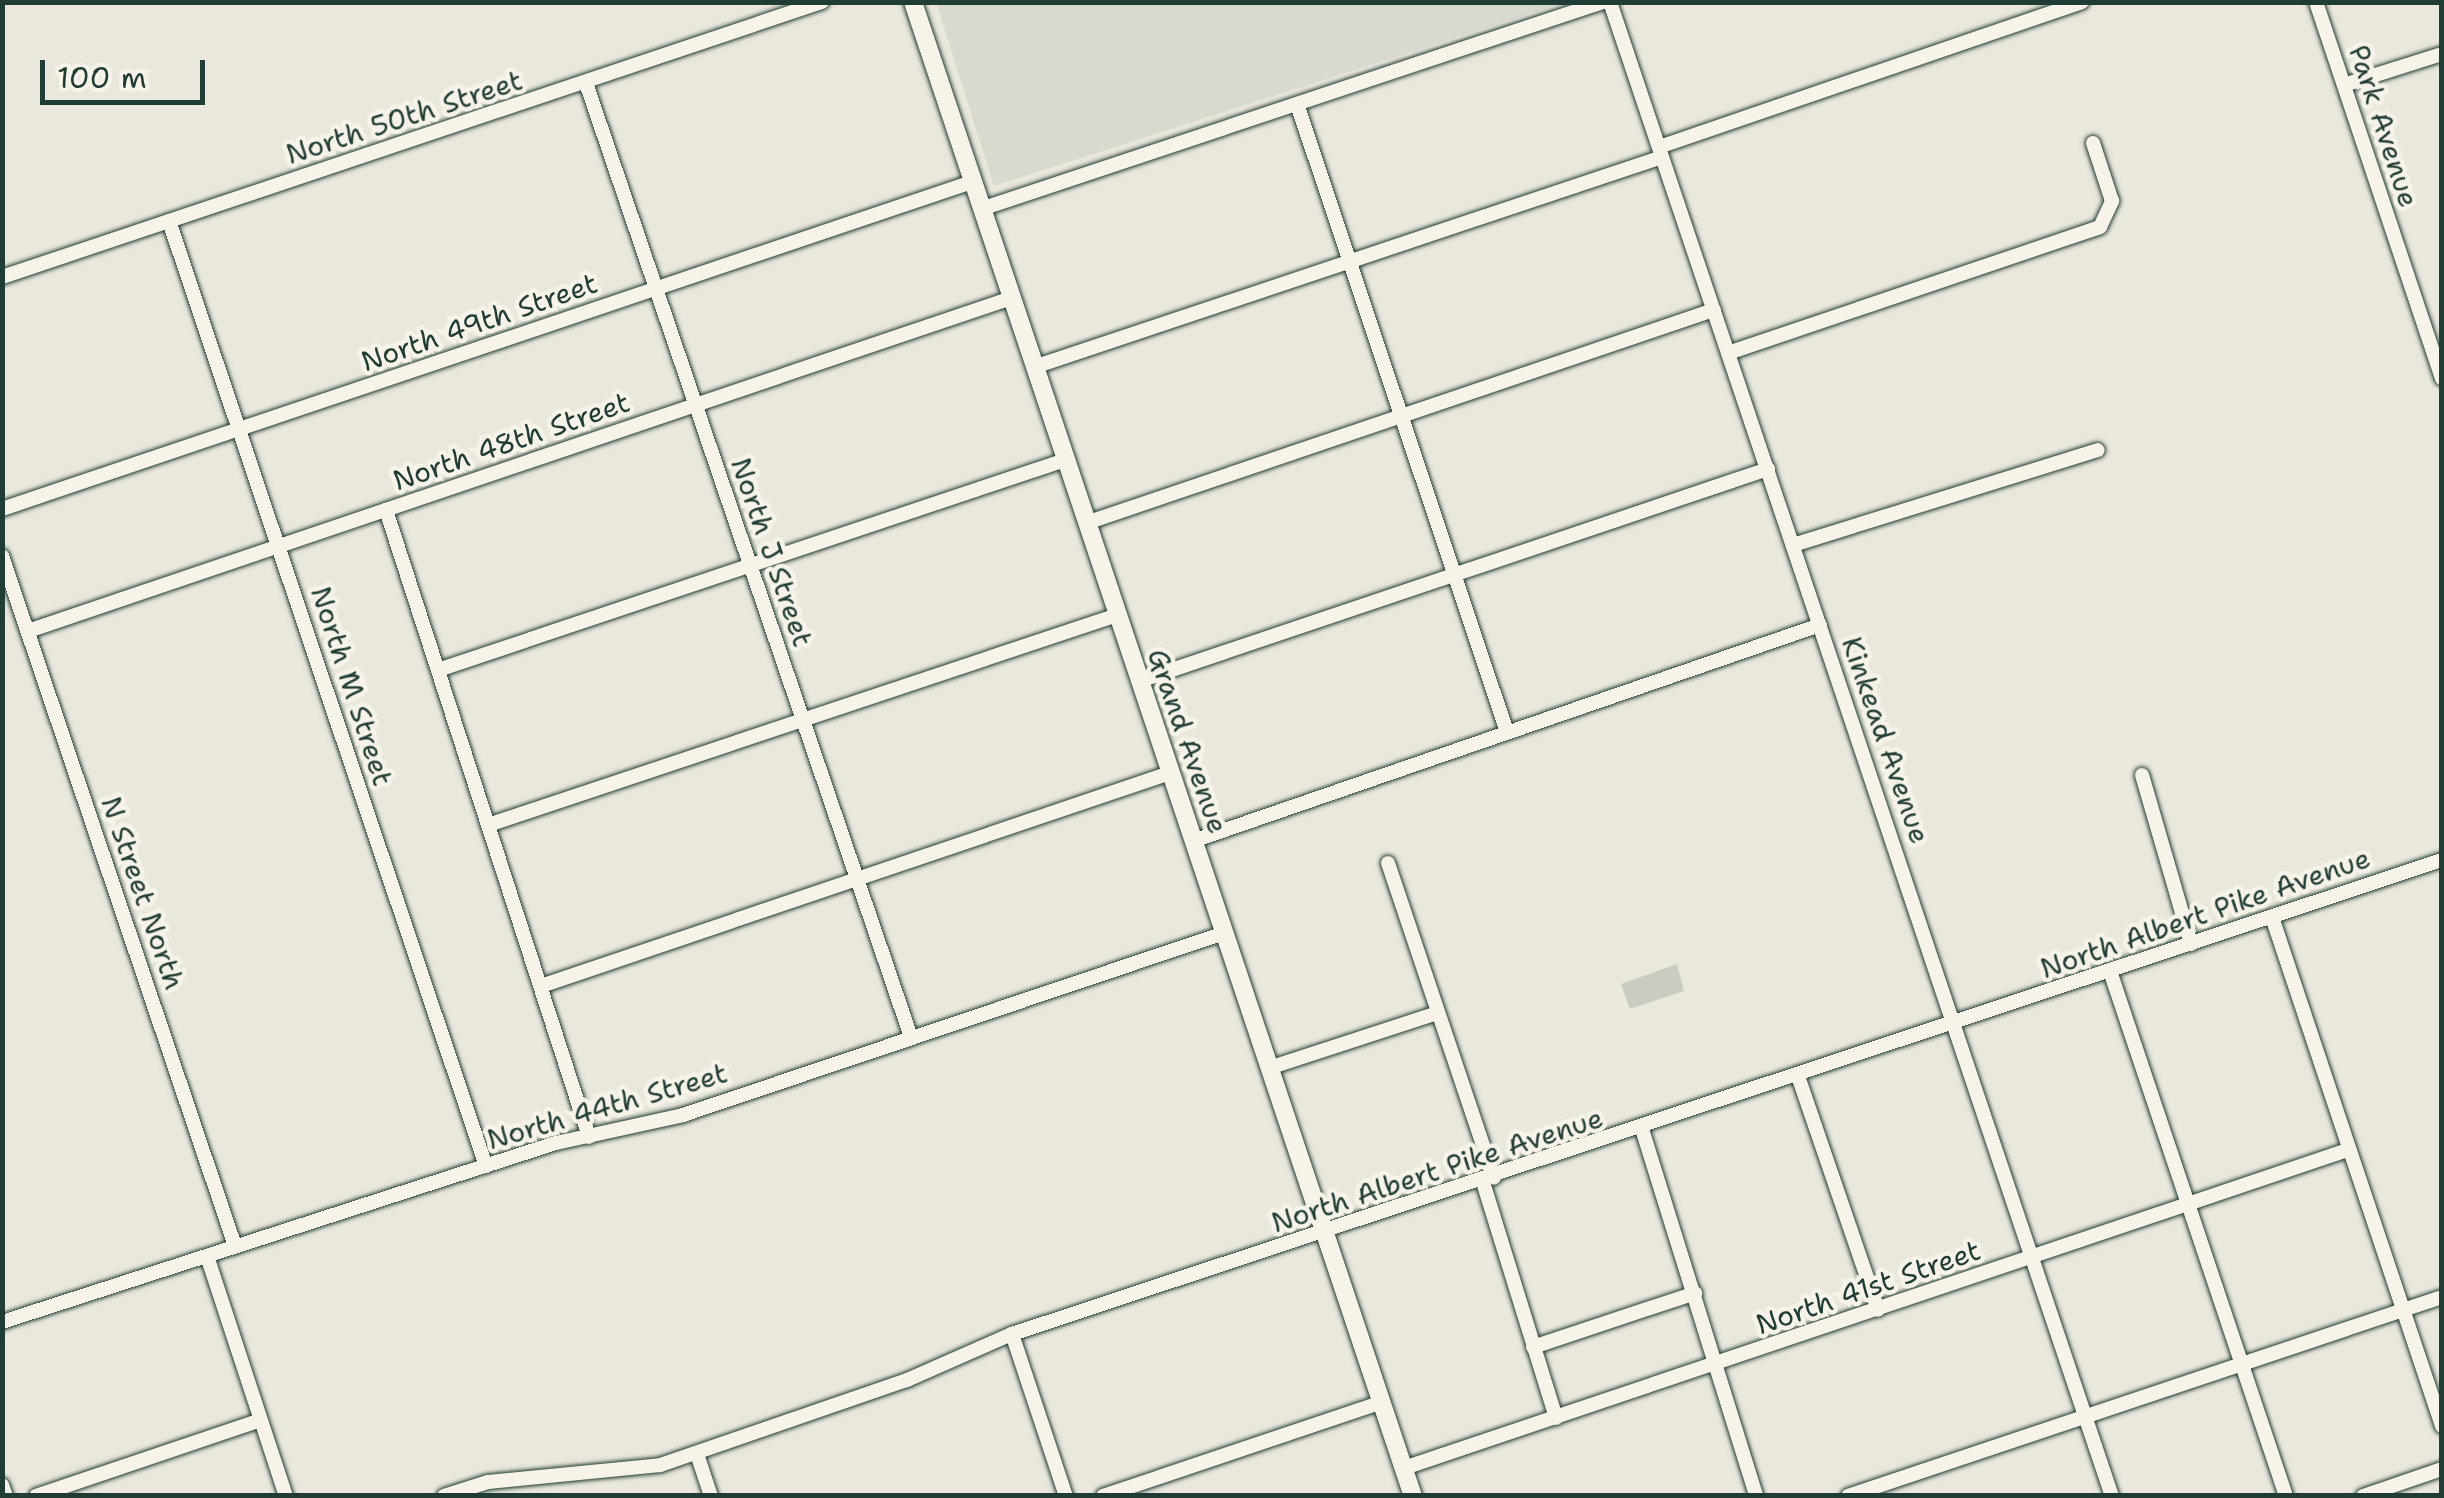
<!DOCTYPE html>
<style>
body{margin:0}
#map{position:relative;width:2444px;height:1498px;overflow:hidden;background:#eae8dd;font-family:"Shantell Sans",sans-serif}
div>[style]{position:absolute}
.built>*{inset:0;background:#d9dacf}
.green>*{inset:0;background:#c8ccc1}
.roads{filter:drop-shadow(0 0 2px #1f3d34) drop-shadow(0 0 2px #1f3d34)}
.minor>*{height:14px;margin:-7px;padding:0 7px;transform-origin:7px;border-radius:7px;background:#f7f3e8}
.major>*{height:18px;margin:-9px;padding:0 9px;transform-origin:9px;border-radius:9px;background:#f7f3e8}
span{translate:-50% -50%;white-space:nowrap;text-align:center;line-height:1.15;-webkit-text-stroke:9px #f7f3e8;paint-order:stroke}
.street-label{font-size:28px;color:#1f3d34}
.frame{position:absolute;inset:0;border:5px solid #1f3d34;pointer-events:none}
.scale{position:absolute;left:40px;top:60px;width:165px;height:45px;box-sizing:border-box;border:5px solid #1f3d34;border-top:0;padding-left:12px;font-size:30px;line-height:35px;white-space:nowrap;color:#1f3d34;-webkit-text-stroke:8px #f7f3e8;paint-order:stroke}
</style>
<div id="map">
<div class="built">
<i style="clip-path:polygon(936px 2px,1563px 2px,1563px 3px,994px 186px)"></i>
</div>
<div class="green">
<i style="clip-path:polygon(1677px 964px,1684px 991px,1630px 1009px,1621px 984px)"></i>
</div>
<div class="roads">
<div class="minor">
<i style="left:1610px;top:2px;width:1576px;rotate:71.43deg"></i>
<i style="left:2316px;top:2px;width:397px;rotate:71.5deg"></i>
<i style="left:586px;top:83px;width:1008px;rotate:71.19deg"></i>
<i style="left:2344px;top:85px;width:103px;rotate:-17.6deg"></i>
<i style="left:1297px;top:104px;width:662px;rotate:71.51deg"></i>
<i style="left:1659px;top:147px;width:447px;rotate:-18.9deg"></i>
<i style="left:981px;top:209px;width:656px;rotate:-18.41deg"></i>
<i style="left:169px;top:221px;width:997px;rotate:71.46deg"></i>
<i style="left:2px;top:277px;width:865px;rotate:-18.54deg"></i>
<i style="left:1728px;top:353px;width:393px;rotate:-18.7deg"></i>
<i style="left:2100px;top:227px;width:29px;rotate:-65deg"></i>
<i style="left:2112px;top:201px;width:61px;rotate:-108.1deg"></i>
<i style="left:1034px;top:367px;width:662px;rotate:-18.49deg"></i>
<i style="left:2px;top:509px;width:1024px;rotate:-18.63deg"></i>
<i style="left:386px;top:510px;width:659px;rotate:72.06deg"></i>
<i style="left:1086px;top:523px;width:663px;rotate:-18.74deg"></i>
<i style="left:1793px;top:545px;width:319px;rotate:-17.3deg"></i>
<i style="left:2px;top:556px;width:728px;rotate:71.34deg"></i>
<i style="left:28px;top:631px;width:1038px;rotate:-18.71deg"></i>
<i style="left:438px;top:670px;width:661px;rotate:-18.52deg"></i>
<i style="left:1139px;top:681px;width:664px;rotate:-18.63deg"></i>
<i style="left:2142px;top:775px;width:176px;rotate:73.8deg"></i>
<i style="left:488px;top:825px;width:663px;rotate:-18.46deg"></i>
<i style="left:1193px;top:841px;width:663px;rotate:-19.01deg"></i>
<i style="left:1388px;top:863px;width:332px;rotate:71.4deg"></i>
<i style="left:2272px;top:917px;width:537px;rotate:71.53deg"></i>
<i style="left:2110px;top:971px;width:554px;rotate:71.47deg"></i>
<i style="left:541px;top:986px;width:664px;rotate:-18.71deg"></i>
<i style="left:1269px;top:1068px;width:177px;rotate:-18.1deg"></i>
<i style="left:1798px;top:1076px;width:247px;rotate:71.1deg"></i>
<i style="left:1642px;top:1129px;width:384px;rotate:72.7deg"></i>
<i style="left:1483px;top:1182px;width:247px;rotate:72.8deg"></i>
<i style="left:207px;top:1256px;width:253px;rotate:71.8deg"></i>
<i style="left:2px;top:1322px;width:582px;rotate:-17.91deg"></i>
<i style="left:556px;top:1143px;width:130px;rotate:-12.4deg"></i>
<i style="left:683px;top:1115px;width:571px;rotate:-18.59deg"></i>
<i style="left:1012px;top:1334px;width:171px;rotate:71.6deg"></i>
<i style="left:1533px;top:1347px;width:171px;rotate:-18.4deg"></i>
<i style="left:697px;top:1454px;width:44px;rotate:71.6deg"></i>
<i style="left:1404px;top:1468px;width:996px;rotate:-18.62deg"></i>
<i style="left:2px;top:1485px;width:12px;rotate:70deg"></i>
<i style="left:36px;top:1496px;width:237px;rotate:-18.7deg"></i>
<i style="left:444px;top:1496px;width:46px;rotate:-17.7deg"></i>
<i style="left:488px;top:1482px;width:173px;rotate:-5.6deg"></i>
<i style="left:660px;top:1465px;width:261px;rotate:-19deg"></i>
<i style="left:907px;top:1380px;width:115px;rotate:-23.7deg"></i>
<i style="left:1012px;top:1334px;width:1507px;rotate:-18.34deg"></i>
<i style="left:1103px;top:1496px;width:292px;rotate:-18.6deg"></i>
<i style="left:1848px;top:1496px;width:626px;rotate:-18.52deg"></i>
<i style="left:2363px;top:1496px;width:83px;rotate:-18.9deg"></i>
</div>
<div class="major">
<i style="left:913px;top:2px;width:1575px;rotate:71.5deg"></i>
</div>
</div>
<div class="street-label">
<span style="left:404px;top:117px;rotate:-18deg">North 50th Street</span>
<span style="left:2384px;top:126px;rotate:72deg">Park Avenue</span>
<span style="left:479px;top:322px;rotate:-19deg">North 49th Street</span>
<span style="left:511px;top:441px;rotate:-19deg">North 48th Street</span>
<span style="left:772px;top:552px;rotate:71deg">North J Street</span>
<span style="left:352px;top:686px;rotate:72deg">North M Street</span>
<span style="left:1886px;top:740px;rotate:71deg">Kinkead Avenue</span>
<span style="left:1188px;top:741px;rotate:71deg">Grand Avenue</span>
<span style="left:143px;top:893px;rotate:71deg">N Street North</span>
<span style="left:2205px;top:913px;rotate:-19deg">North Albert Pike Avenue</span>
<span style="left:607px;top:1106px;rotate:-16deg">North 44th Street</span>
<span style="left:1437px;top:1170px;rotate:-18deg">North Albert Pike Avenue</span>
<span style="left:1868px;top:1287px;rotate:-19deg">North 41st Street</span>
</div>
<div class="frame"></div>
<div class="scale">100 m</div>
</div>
